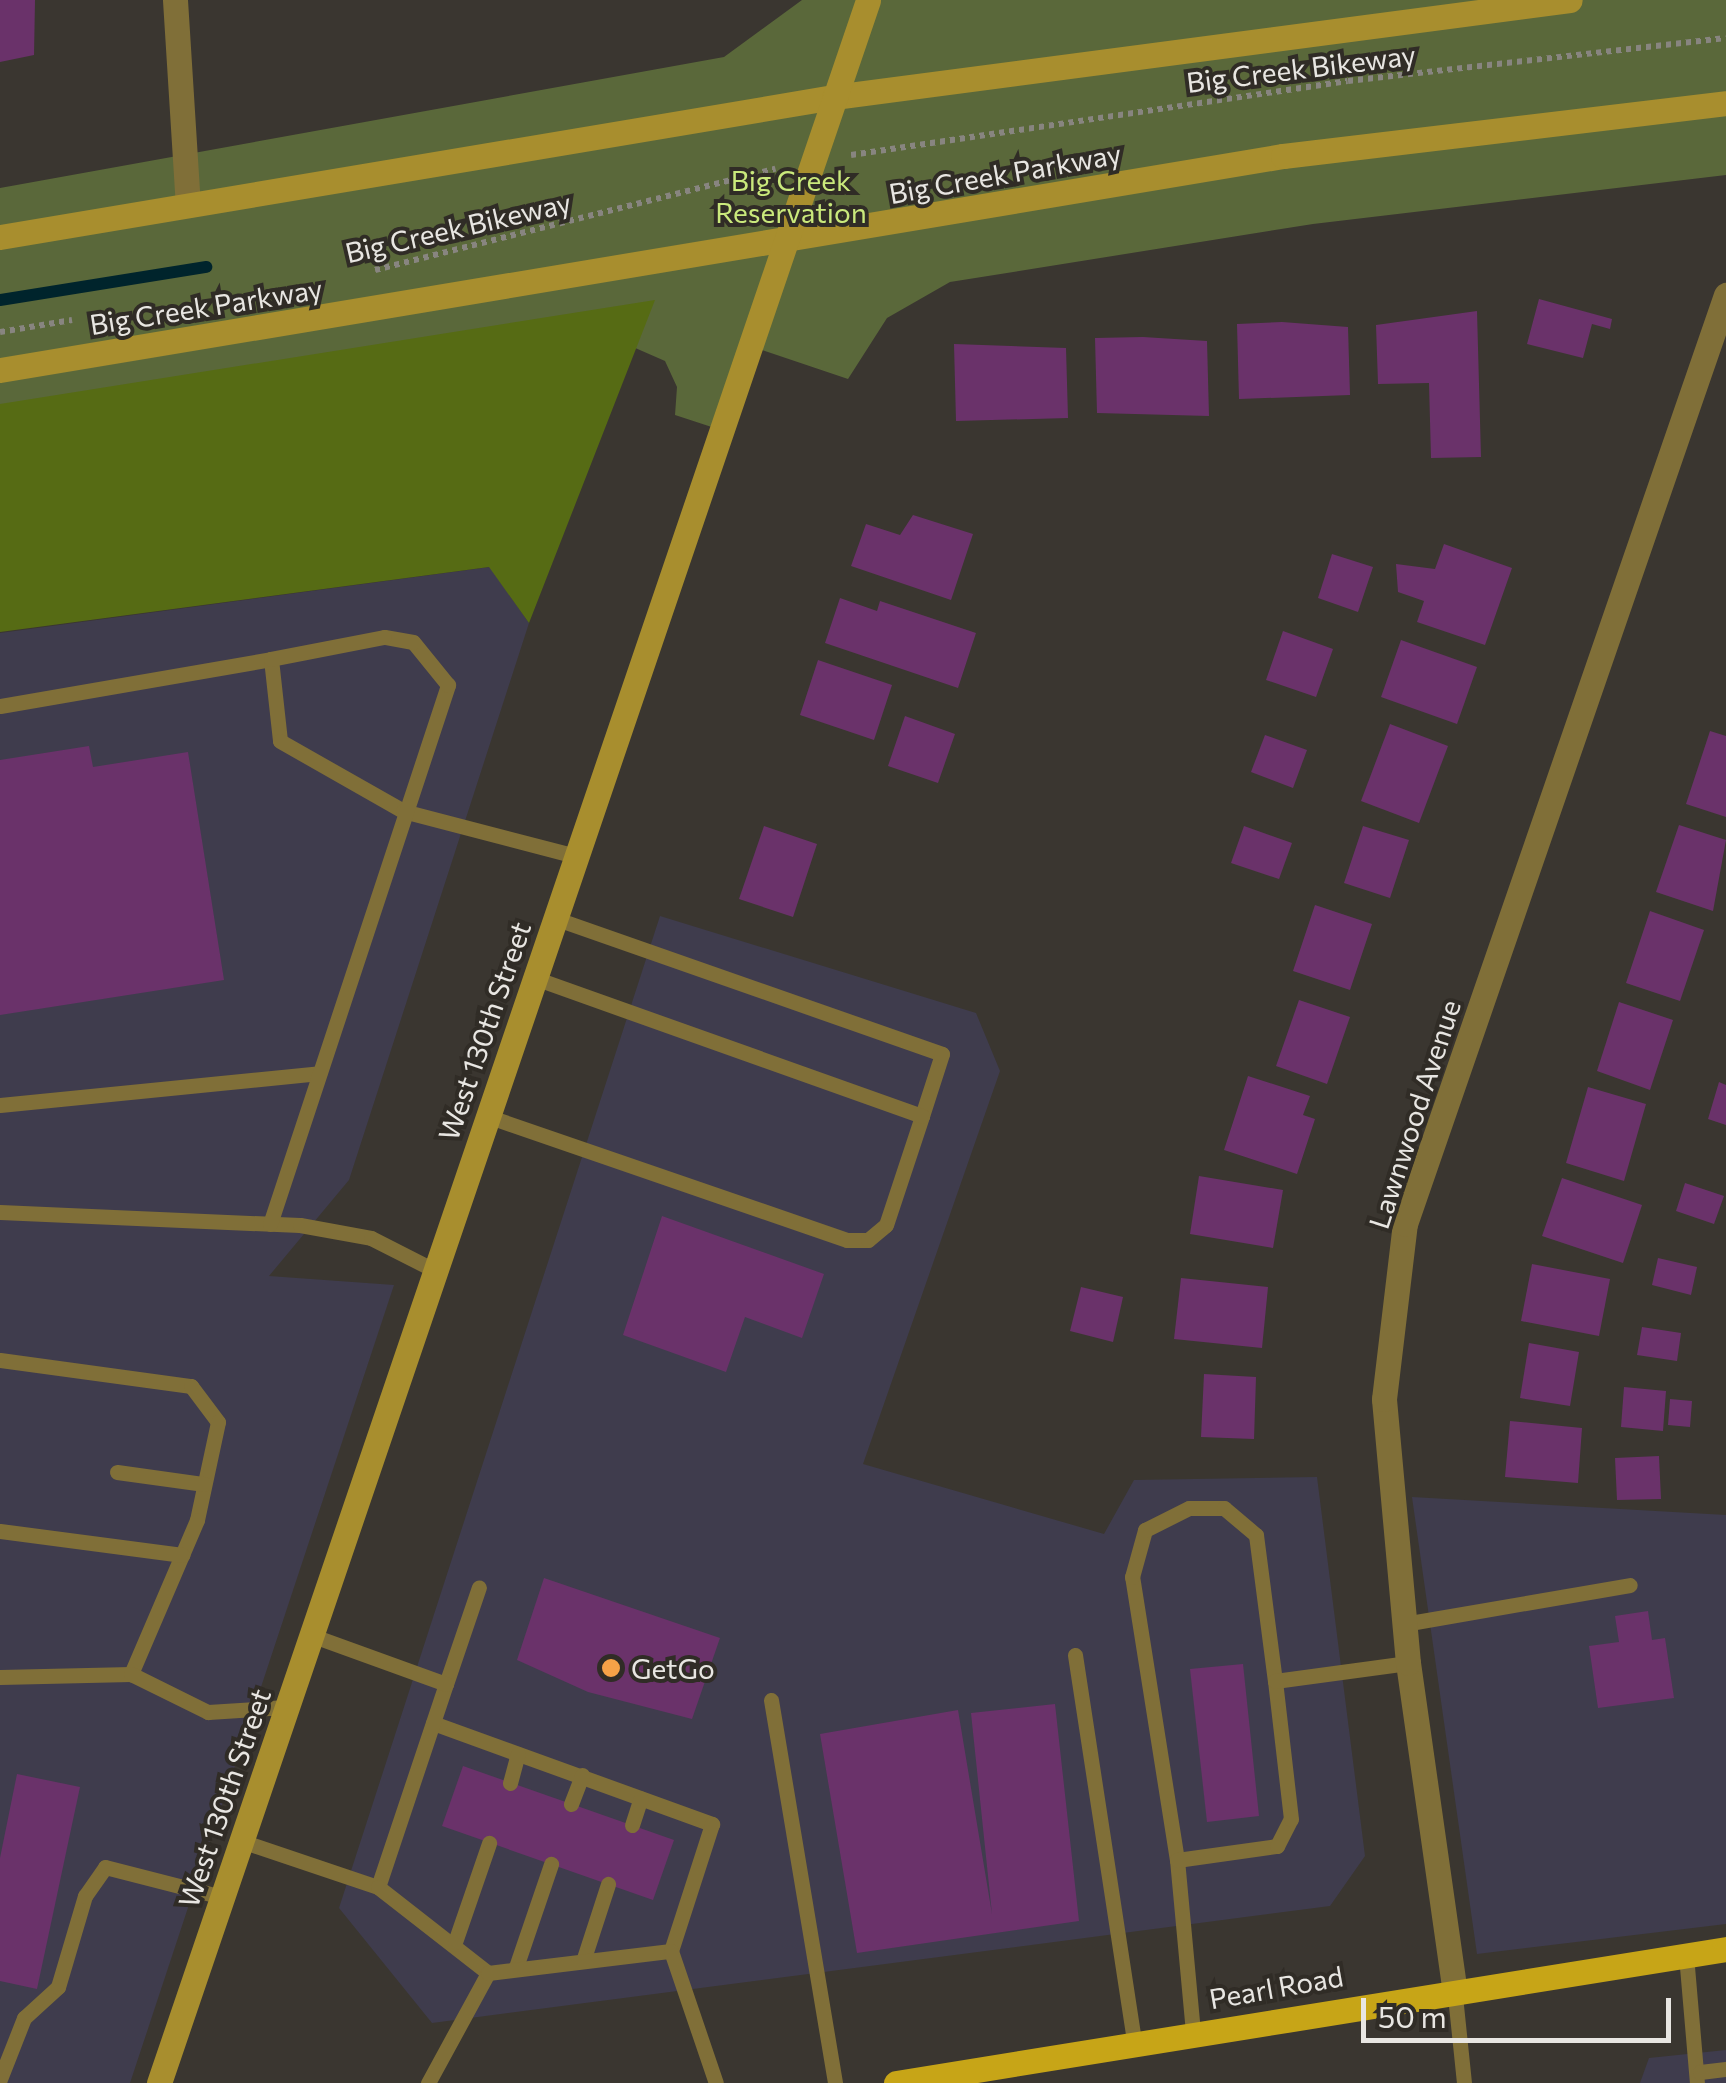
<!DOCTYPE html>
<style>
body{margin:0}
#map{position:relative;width:1726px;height:2083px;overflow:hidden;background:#3a3630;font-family:Commissioner,sans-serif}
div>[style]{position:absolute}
.commercial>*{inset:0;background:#3f3c4d}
.green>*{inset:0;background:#5a683a}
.forest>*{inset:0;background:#566b14}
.stream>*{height:12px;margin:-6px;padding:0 6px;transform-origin:6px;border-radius:6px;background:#00242c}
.building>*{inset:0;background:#6a326a}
.path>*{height:6px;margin-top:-3px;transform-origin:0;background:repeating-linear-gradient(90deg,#888580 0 5px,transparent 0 10px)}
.lane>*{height:15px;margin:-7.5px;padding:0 7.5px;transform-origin:7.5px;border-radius:7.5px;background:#806f38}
.street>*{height:25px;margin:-12.5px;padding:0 12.5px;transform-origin:12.5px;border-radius:12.5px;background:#806f38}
.secondary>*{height:25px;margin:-12.5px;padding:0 12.5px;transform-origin:12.5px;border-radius:12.5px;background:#a88e2e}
.primary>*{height:25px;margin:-12.5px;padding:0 12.5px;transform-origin:12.5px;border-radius:12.5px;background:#c7a517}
.dots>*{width:28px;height:28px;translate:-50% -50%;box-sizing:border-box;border:5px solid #302c26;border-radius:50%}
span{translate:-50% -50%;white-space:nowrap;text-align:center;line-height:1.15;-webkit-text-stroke:8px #302c26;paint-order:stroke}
.street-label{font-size:28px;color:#e8e6e2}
.park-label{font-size:28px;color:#cae97c}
.poi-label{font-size:28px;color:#e8e6e2}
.left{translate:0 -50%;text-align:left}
.scale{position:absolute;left:1361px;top:1998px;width:310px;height:45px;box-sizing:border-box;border:5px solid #e8e6e2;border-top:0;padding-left:12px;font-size:30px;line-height:35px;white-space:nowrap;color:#e8e6e2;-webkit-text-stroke:8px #302c26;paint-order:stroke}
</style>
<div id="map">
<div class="commercial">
<i style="clip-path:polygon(490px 567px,529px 623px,349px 1180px,269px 1276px,394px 1285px,130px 2083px,0 2083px,0 633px)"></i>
<i style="clip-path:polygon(660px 916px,976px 1013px,1000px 1071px,863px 1464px,1104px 1534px,1134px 1480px,1317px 1477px,1365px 1856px,1330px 1906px,432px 2023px,339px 1908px)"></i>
<i style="clip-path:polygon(1412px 1497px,1726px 1515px,1726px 1924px,1477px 1954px)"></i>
<i style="clip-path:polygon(1726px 2050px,1726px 2083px,1640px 2083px,1649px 2058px)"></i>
</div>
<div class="green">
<i style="clip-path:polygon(802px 0,1726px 0,1726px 175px,1313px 224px,950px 282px,887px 318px,848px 379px,759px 349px,730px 433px,675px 415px,677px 387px,665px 361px,617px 340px,0 450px,0 188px,724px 57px)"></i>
</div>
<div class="forest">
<i style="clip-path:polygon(655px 300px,529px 623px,489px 567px,0 632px,0 404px)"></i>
</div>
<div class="stream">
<i style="left:0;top:300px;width:209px;rotate:-9.1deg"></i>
</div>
<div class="building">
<i style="clip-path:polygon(0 0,35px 0,34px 55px,0 62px)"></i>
<i style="clip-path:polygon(1539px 299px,1612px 319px,1610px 329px,1592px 324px,1583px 358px,1527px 344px)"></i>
<i style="clip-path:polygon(1477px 311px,1481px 457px,1431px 458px,1429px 383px,1378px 384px,1376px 325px)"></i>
<i style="clip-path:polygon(1282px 322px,1348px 327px,1350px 395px,1239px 399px,1237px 324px)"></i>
<i style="clip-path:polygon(1143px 337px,1207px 341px,1209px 416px,1097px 413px,1095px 338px)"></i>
<i style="clip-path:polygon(954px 344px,1066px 348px,1068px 418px,956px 421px)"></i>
<i style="clip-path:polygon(913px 515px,973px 534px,951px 600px,851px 566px,866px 524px,900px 535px)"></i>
<i style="clip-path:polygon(1444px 544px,1512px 568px,1485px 645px,1417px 622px,1424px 601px,1398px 592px,1396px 564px,1435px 569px)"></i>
<i style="clip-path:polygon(1332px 554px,1373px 567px,1358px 612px,1318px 598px)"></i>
<i style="clip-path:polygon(840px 598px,877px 611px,880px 601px,976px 633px,958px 688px,825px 643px)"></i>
<i style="clip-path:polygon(1283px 631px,1333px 649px,1316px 697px,1266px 680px)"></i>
<i style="clip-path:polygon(1401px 640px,1477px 667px,1457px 724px,1381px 697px)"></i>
<i style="clip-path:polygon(818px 660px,892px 685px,874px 740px,800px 715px)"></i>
<i style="clip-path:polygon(905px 716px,955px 734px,938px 783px,888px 766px)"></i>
<i style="clip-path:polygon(1390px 724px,1448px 746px,1419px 823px,1361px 801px)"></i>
<i style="clip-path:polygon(1710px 731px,1726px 736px,1726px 817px,1686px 804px)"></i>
<i style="clip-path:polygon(1265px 735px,1307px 750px,1293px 788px,1251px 772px)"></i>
<i style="clip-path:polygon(89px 746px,93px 767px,188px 752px,224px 980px,0 1015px,0 760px)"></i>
<i style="clip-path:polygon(1679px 825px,1726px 840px,1713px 911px,1656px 892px)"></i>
<i style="clip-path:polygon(764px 826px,817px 844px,793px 917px,739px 899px)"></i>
<i style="clip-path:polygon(1244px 826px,1292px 843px,1279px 879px,1231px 863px)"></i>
<i style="clip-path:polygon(1363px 826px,1409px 840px,1390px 898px,1344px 883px)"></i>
<i style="clip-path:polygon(1315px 905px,1372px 924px,1350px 990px,1293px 971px)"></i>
<i style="clip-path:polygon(1650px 911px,1704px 930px,1680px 1001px,1626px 983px)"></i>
<i style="clip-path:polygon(1299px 1000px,1350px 1017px,1327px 1084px,1276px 1066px)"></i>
<i style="clip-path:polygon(1619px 1002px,1673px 1020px,1650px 1090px,1597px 1071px)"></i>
<i style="clip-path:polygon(1248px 1076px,1310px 1096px,1303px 1115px,1315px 1119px,1297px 1174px,1224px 1150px)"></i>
<i style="clip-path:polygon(1719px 1082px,1726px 1085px,1726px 1125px,1708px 1119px)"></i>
<i style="clip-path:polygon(1588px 1087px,1646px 1104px,1624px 1181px,1566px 1163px)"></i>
<i style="clip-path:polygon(1199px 1176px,1283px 1190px,1273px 1248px,1190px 1234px)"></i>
<i style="clip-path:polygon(1562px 1178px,1642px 1205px,1623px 1263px,1542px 1236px)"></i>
<i style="clip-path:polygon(1685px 1183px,1724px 1196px,1714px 1224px,1676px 1211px)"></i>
<i style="clip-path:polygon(662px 1216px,824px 1274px,802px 1338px,745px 1317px,726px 1372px,623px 1335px)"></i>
<i style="clip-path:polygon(1658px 1258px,1697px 1267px,1691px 1295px,1652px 1285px)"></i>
<i style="clip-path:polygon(1532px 1264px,1610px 1279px,1599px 1336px,1521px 1321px)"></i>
<i style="clip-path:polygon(1181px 1278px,1268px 1287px,1262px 1348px,1174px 1339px)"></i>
<i style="clip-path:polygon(1081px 1287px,1123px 1297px,1113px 1342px,1070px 1331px)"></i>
<i style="clip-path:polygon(1642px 1327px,1681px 1333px,1677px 1361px,1637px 1355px)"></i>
<i style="clip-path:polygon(1529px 1343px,1579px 1352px,1570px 1406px,1520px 1398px)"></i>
<i style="clip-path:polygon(1204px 1374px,1256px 1377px,1254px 1439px,1201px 1437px)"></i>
<i style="clip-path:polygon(1624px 1387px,1666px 1391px,1663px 1431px,1621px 1427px)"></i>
<i style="clip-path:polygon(1670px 1399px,1692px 1401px,1690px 1427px,1668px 1425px)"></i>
<i style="clip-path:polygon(1510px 1421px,1582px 1428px,1578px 1483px,1505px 1477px)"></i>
<i style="clip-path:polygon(1659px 1456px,1661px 1499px,1617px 1500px,1615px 1458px)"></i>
<i style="clip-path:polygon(544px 1578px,720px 1638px,692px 1719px,588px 1692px,517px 1660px)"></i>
<i style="clip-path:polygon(1648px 1611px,1652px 1640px,1665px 1638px,1674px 1698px,1598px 1708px,1589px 1646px,1619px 1642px,1615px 1616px)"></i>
<i style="clip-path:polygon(1243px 1664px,1259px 1816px,1207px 1822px,1190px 1669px)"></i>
<i style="clip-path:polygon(1055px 1704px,1079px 1921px,857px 1953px,820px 1734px,958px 1710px,992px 1914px,971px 1713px)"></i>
<i style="clip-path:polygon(463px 1766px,674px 1840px,653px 1900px,442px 1826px)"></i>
<i style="clip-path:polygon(17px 1774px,80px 1787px,37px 1989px,0 1981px,0 1858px)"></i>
</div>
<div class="path">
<i style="left:851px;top:155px;width:502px;rotate:-8.47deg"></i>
<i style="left:1348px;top:81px;width:380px;rotate:-6.5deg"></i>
<i style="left:375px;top:270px;width:413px;rotate:-14.2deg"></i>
<i style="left:0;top:332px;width:73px;rotate:-9.5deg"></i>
</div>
<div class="lane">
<i style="left:0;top:706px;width:275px;rotate:-9.8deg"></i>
<i style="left:271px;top:659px;width:82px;rotate:83.7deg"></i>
<i style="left:280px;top:741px;width:142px;rotate:29.6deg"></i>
<i style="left:403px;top:811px;width:179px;rotate:14.6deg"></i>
<i style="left:554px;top:918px;width:411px;rotate:19.3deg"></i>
<i style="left:942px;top:1054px;width:65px;rotate:107.9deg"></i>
<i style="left:0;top:1105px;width:321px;rotate:-5.7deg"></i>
<i style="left:487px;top:1116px;width:381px;rotate:19deg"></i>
<i style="left:847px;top:1240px;width:21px"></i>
<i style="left:868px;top:1240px;width:23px;rotate:-40deg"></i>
<i style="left:886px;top:1225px;width:115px;rotate:-71.7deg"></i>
<i style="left:922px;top:1116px;width:412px;rotate:-160.4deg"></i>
<i style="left:0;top:1212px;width:300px;rotate:2.5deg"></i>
<i style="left:300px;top:1225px;width:72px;rotate:10.4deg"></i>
<i style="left:371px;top:1238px;width:71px;rotate:26.9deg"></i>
<i style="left:270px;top:1224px;width:568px;rotate:-71.72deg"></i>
<i style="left:448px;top:685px;width:55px;rotate:-129.1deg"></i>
<i style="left:413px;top:642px;width:29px;rotate:-170deg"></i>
<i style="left:384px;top:637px;width:115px;rotate:169deg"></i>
<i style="left:0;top:1360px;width:193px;rotate:7.8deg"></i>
<i style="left:191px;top:1386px;width:45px;rotate:53.1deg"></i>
<i style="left:218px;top:1422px;width:100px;rotate:102.1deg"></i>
<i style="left:197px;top:1520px;width:168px;rotate:113.2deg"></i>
<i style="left:117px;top:1472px;width:88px;rotate:7.9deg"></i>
<i style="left:0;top:1531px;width:184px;rotate:7.5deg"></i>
<i style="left:1404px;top:1624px;width:229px;rotate:-9.8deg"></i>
<i style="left:1075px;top:1655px;width:391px;rotate:81.3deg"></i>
<i style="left:0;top:1677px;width:131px;rotate:-1.3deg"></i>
<i style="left:131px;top:1674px;width:86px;rotate:26.3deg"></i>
<i style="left:208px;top:1712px;width:78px;rotate:-3.7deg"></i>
<i style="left:446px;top:1684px;width:102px;rotate:-71.2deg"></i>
<i style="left:771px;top:1700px;width:388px;rotate:80.5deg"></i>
<i style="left:433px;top:1723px;width:297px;rotate:19.9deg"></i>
<i style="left:712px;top:1824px;width:133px;rotate:107.9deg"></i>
<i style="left:510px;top:1783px;width:30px;rotate:-75deg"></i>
<i style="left:571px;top:1804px;width:31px;rotate:-69deg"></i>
<i style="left:632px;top:1825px;width:28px;rotate:-72deg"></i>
<i style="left:241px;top:1841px;width:145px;rotate:18.6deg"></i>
<i style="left:378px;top:1887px;width:214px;rotate:-71.5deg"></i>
<i style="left:446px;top:1684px;width:144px;rotate:-160.1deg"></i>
<i style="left:1177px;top:1860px;width:287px;rotate:-99deg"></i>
<i style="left:1132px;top:1577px;width:49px;rotate:-74.5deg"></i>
<i style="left:1145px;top:1530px;width:49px;rotate:-26.6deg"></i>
<i style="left:1189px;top:1508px;width:35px"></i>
<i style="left:1224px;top:1508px;width:42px;rotate:40.2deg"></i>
<i style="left:1256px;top:1535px;width:147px;rotate:82.6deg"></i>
<i style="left:378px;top:1887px;width:140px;rotate:38deg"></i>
<i style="left:455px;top:1942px;width:105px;rotate:-71deg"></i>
<i style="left:1686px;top:1955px;width:128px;rotate:85.1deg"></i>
<i style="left:584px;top:1958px;width:78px;rotate:-72deg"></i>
<i style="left:516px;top:1967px;width:109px;rotate:-71.2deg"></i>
<i style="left:1454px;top:1986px;width:98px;rotate:84.1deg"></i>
<i style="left:1193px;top:2032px;width:173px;rotate:-95.3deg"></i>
<i style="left:1177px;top:1860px;width:101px;rotate:-8deg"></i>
<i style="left:1277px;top:1846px;width:30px;rotate:-63deg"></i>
<i style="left:1291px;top:1819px;width:139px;rotate:-96.6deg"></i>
<i style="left:1275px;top:1681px;width:134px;rotate:-7.7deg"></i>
<i style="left:1700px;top:2072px;width:26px;rotate:-7deg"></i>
<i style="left:0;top:2079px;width:66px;rotate:-68.5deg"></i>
<i style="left:24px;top:2018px;width:46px;rotate:-42.4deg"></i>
<i style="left:58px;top:1987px;width:95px;rotate:-73.5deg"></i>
<i style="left:85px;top:1896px;width:35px;rotate:-55deg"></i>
<i style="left:105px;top:1867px;width:121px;rotate:14.4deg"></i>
<i style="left:428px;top:2083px;width:125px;rotate:-61.4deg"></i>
<i style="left:488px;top:1973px;width:184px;rotate:-6.9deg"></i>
<i style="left:671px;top:1951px;width:139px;rotate:71.2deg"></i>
</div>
<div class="street">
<i style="left:175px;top:0;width:205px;rotate:86.4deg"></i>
<i style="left:1454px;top:1986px;width:326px;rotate:-98.1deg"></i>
<i style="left:1408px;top:1663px;width:265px;rotate:-95.2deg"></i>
<i style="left:1384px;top:1399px;width:176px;rotate:-83.2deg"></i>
<i style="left:1405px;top:1224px;width:983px;rotate:-70.94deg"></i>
</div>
<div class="secondary">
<i style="left:0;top:237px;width:846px;rotate:-9.53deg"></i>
<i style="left:834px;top:97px;width:742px;rotate:-7.51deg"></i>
<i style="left:0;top:370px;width:1301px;rotate:-9.47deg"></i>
<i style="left:1283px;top:156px;width:446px;rotate:-6.8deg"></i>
<i style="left:159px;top:2083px;width:2200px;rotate:-71.2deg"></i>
</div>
<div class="primary">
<i style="left:896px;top:2083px;width:841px;rotate:-9.17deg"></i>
</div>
<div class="dots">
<i style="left:611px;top:1668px;background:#f6a247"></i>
</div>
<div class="street-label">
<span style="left:1301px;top:68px;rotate:-7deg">Big Creek Bikeway</span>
<span style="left:1005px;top:173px;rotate:-10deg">Big Creek Parkway</span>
<span style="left:458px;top:227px;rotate:-13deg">Big Creek Bikeway</span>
<span style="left:206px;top:306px;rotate:-9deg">Big Creek Parkway</span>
<span style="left:484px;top:1031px;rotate:-71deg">West 130th Street</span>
<span style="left:1414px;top:1114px;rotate:-72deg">Lawnwood Avenue</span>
<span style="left:224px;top:1798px;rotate:-71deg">West 130th Street</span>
<span style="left:1276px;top:1987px;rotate:-10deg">Pearl Road</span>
</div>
<div class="park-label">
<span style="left:791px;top:196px">Big Creek<br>Reservation</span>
</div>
<div class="poi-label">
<span class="left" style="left:631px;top:1668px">GetGo</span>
</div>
<div class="scale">50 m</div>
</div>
